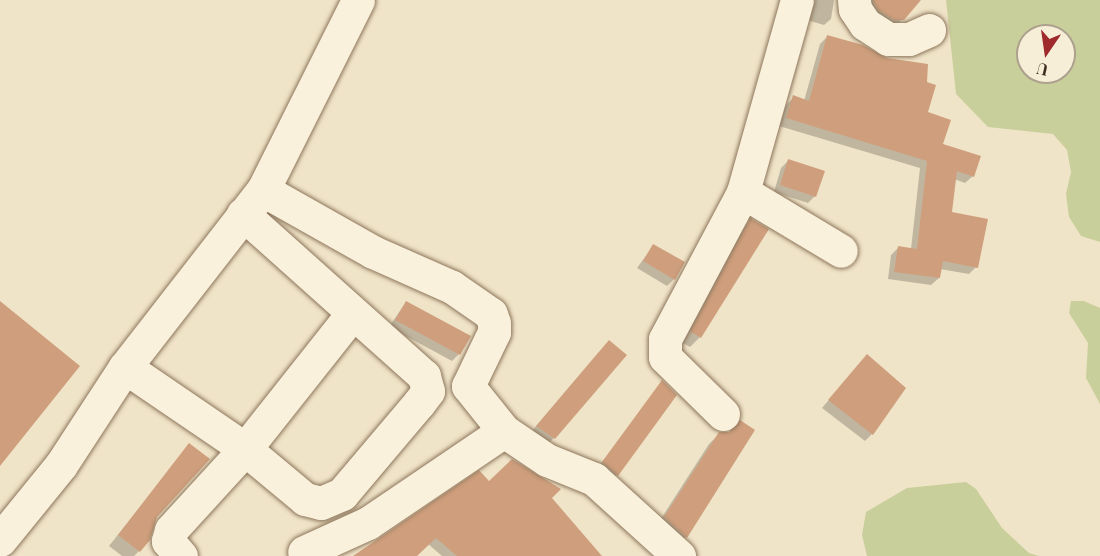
<!DOCTYPE html>
<style>
body{margin:0}
#map{position:relative;width:1100px;height:556px;overflow:hidden;background:#f0e4c8;font-family:"Playfair Display",serif}
div>[style]{position:absolute}
.green>*{inset:0;background:#c9cf9b}
.shadow>*{inset:0;background:#0003}
.building>*{inset:0;background:#cf9f7d}
.roads{filter:drop-shadow(0 0 2px #8d765c) drop-shadow(0 0 2px #8d765c)}
.minor>*{height:33px;margin:-16.5px;padding:0 16.5px;transform-origin:16.5px;border-radius:16.5px;background:#faf1dc}
span{translate:-50% -50%;white-space:nowrap;text-align:center;line-height:1.15;-webkit-text-stroke:6px #f7eed8;paint-order:stroke}
.north{position:absolute;left:1016px;top:24px;width:60px;height:60px;box-sizing:border-box;background:#f7eed8;border:2px solid #ada18e;border-radius:50%;rotate:193deg;font-size:16px;font-weight:700;line-height:24px;text-align:center;color:#3d2e20}
.north::after{content:'';display:block;margin:auto;width:21px;height:27px;background:#9e2a2b;clip-path:polygon(50% 0,100% 100%,50% 72%,0 100%)}
</style>
<div id="map">
<div class="green">
<i style="clip-path:polygon(evenodd,946px 0,1100px 0,1100px 242px,1081px 236px,1069px 217px,1066px 194px,1071px 172px,1067px 150px,1053px 134px,988px 127px,956px 94px,946px 0,1028px 36px,1064px 36px,1064px 72px,1028px 72px,1028px 36px)"></i>
<i style="clip-path:polygon(1071px 301px,1084px 301px,1100px 308px,1100px 404px,1086px 378px,1088px 343px,1069px 313px)"></i>
<i style="clip-path:polygon(966px 482px,976px 489px,1002px 528px,1029px 553px,1039px 556px,867px 556px,862px 535px,866px 512px,907px 488px)"></i>
</div>
<div class="shadow">
<i style="clip-path:polygon(808px 0,834px 0,831px 19px,824px 25px,807px 20px)"></i>
<i style="clip-path:polygon(865px 0,919px 0,896px 26px,872px 17px)"></i>
<i style="clip-path:polygon(828px 36px,926px 113px,941px 145px,973px 176px,965px 183px,954px 179px,950px 213px,976px 267px,969px 274px,940px 269px,939px 278px,931px 285px,888px 279px,891px 255px,898px 248px,911px 249px,920px 168px,779px 126px,786px 105px,794px 97px,804px 101px,820px 44px)"></i>
<i style="clip-path:polygon(788px 161px,815px 196px,808px 203px,774px 192px,781px 168px)"></i>
<i style="clip-path:polygon(751px 220px,700px 337px,690px 347px,681px 342px,740px 230px)"></i>
<i style="clip-path:polygon(653px 246px,674px 279px,667px 286px,637px 268px)"></i>
<i style="clip-path:polygon(406px 302px,459px 354px,452px 361px,389px 327px)"></i>
<i style="clip-path:polygon(599px 352px,625px 355px,544px 449px,527px 437px)"></i>
<i style="clip-path:polygon(860px 363px,872px 434px,865px 441px,822px 408px)"></i>
<i style="clip-path:polygon(662px 382px,617px 475px,610px 482px,596px 470px)"></i>
<i style="clip-path:polygon(753px 431px,686px 537px,675px 547px,655px 528px,709px 444px,719px 434px)"></i>
<i style="clip-path:polygon(189px 445px,139px 551px,134px 556px,122px 556px,109px 546px)"></i>
<i style="clip-path:polygon(489px 483px,550px 498px,599px 556px,442px 556px,405px 524px)"></i>
</div>
<div class="building">
<i style="clip-path:polygon(873px 0,921px 0,904px 20px,894px 20px,878px 10px)"></i>
<i style="clip-path:polygon(827px 35px,863px 45px,887px 58px,928px 64px,927px 82px,936px 85px,928px 112px,951px 120px,943px 144px,981px 156px,974px 177px,957px 171px,952px 212px,988px 219px,978px 268px,943px 261px,940px 278px,894px 272px,898px 246px,917px 249px,927px 161px,786px 118px,793px 95px,809px 101px)"></i>
<i style="clip-path:polygon(788px 159px,825px 171px,816px 197px,780px 185px)"></i>
<i style="clip-path:polygon(750px 218px,769px 229px,701px 338px,690px 331px)"></i>
<i style="clip-path:polygon(653px 244px,685px 262px,675px 280px,643px 261px)"></i>
<i style="clip-path:polygon(0 301px,80px 366px,0 466px)"></i>
<i style="clip-path:polygon(406px 301px,471px 336px,460px 355px,395px 320px)"></i>
<i style="clip-path:polygon(609px 340px,627px 355px,555px 439px,536px 426px)"></i>
<i style="clip-path:polygon(867px 354px,906px 388px,873px 435px,828px 400px)"></i>
<i style="clip-path:polygon(662px 380px,677px 395px,618px 476px,602px 462px)"></i>
<i style="clip-path:polygon(740px 420px,755px 430px,687px 538px,664px 517px,719px 432px,729px 432px)"></i>
<i style="clip-path:polygon(189px 443px,210px 459px,157px 517px,150px 540px,140px 552px,118px 535px)"></i>
<i style="clip-path:polygon(512px 459px,561px 489px,552px 498px,602px 556px,457px 556px,436px 538px,417px 556px,353px 556px,479px 470px,489px 481px)"></i>
</div>
<div class="roads">
<div class="minor">
<i style="left:854px;top:0;width:9px;rotate:84deg"></i>
<i style="left:855px;top:9px;width:18px;rotate:56deg"></i>
<i style="left:865px;top:24px;width:27px;rotate:33deg"></i>
<i style="left:888px;top:39px;width:21px"></i>
<i style="left:909px;top:39px;width:22px;rotate:-24deg"></i>
<i style="left:263px;top:190px;width:126px;rotate:29.4deg"></i>
<i style="left:373px;top:252px;width:86px;rotate:23.9deg"></i>
<i style="left:452px;top:287px;width:47px;rotate:34.7deg"></i>
<i style="left:491px;top:314px;width:9px;rotate:72deg"></i>
<i style="left:494px;top:323px;width:9px;rotate:90deg"></i>
<i style="left:494px;top:332px;width:60px;rotate:115.7deg"></i>
<i style="left:468px;top:386px;width:58px;rotate:51.3deg"></i>
<i style="left:504px;top:431px;width:164px;rotate:145.9deg"></i>
<i style="left:368px;top:523px;width:70px;rotate:155.6deg"></i>
<i style="left:743px;top:192px;width:114px;rotate:31deg"></i>
<i style="left:125px;top:367px;width:145px;rotate:34.3deg"></i>
<i style="left:245px;top:449px;width:78px;rotate:39.8deg"></i>
<i style="left:305px;top:499px;width:16px;rotate:14deg"></i>
<i style="left:321px;top:503px;width:23px;rotate:-23deg"></i>
<i style="left:342px;top:494px;width:119px;rotate:-49.8deg"></i>
<i style="left:419px;top:403px;width:15px;rotate:-53deg"></i>
<i style="left:428px;top:391px;width:16px;rotate:-105deg"></i>
<i style="left:424px;top:376px;width:243px;rotate:-138.2deg"></i>
<i style="left:723px;top:414px;width:81px;rotate:-135.5deg"></i>
<i style="left:665px;top:357px;width:18px;rotate:-90deg"></i>
<i style="left:665px;top:339px;width:166px;rotate:-62deg"></i>
<i style="left:743px;top:192px;width:199px;rotate:-74.3deg"></i>
<i style="left:504px;top:431px;width:52px;rotate:34deg"></i>
<i style="left:547px;top:460px;width:51px;rotate:22deg"></i>
<i style="left:594px;top:479px;width:115px;rotate:42.2deg"></i>
<i style="left:0;top:540px;width:97px;rotate:-50.9deg"></i>
<i style="left:61px;top:465px;width:117px;rotate:-56.9deg"></i>
<i style="left:125px;top:367px;width:224px;rotate:-52.1deg"></i>
<i style="left:263px;top:190px;width:212px;rotate:-63.4deg"></i>
<i style="left:181px;top:556px;width:20px;rotate:-131deg"></i>
<i style="left:168px;top:541px;width:11px;rotate:-75deg"></i>
<i style="left:171px;top:530px;width:110px;rotate:-47.6deg"></i>
<i style="left:245px;top:449px;width:172px;rotate:-51.6deg"></i>
</div>
</div>
<div class="north">U</div>
</div>
